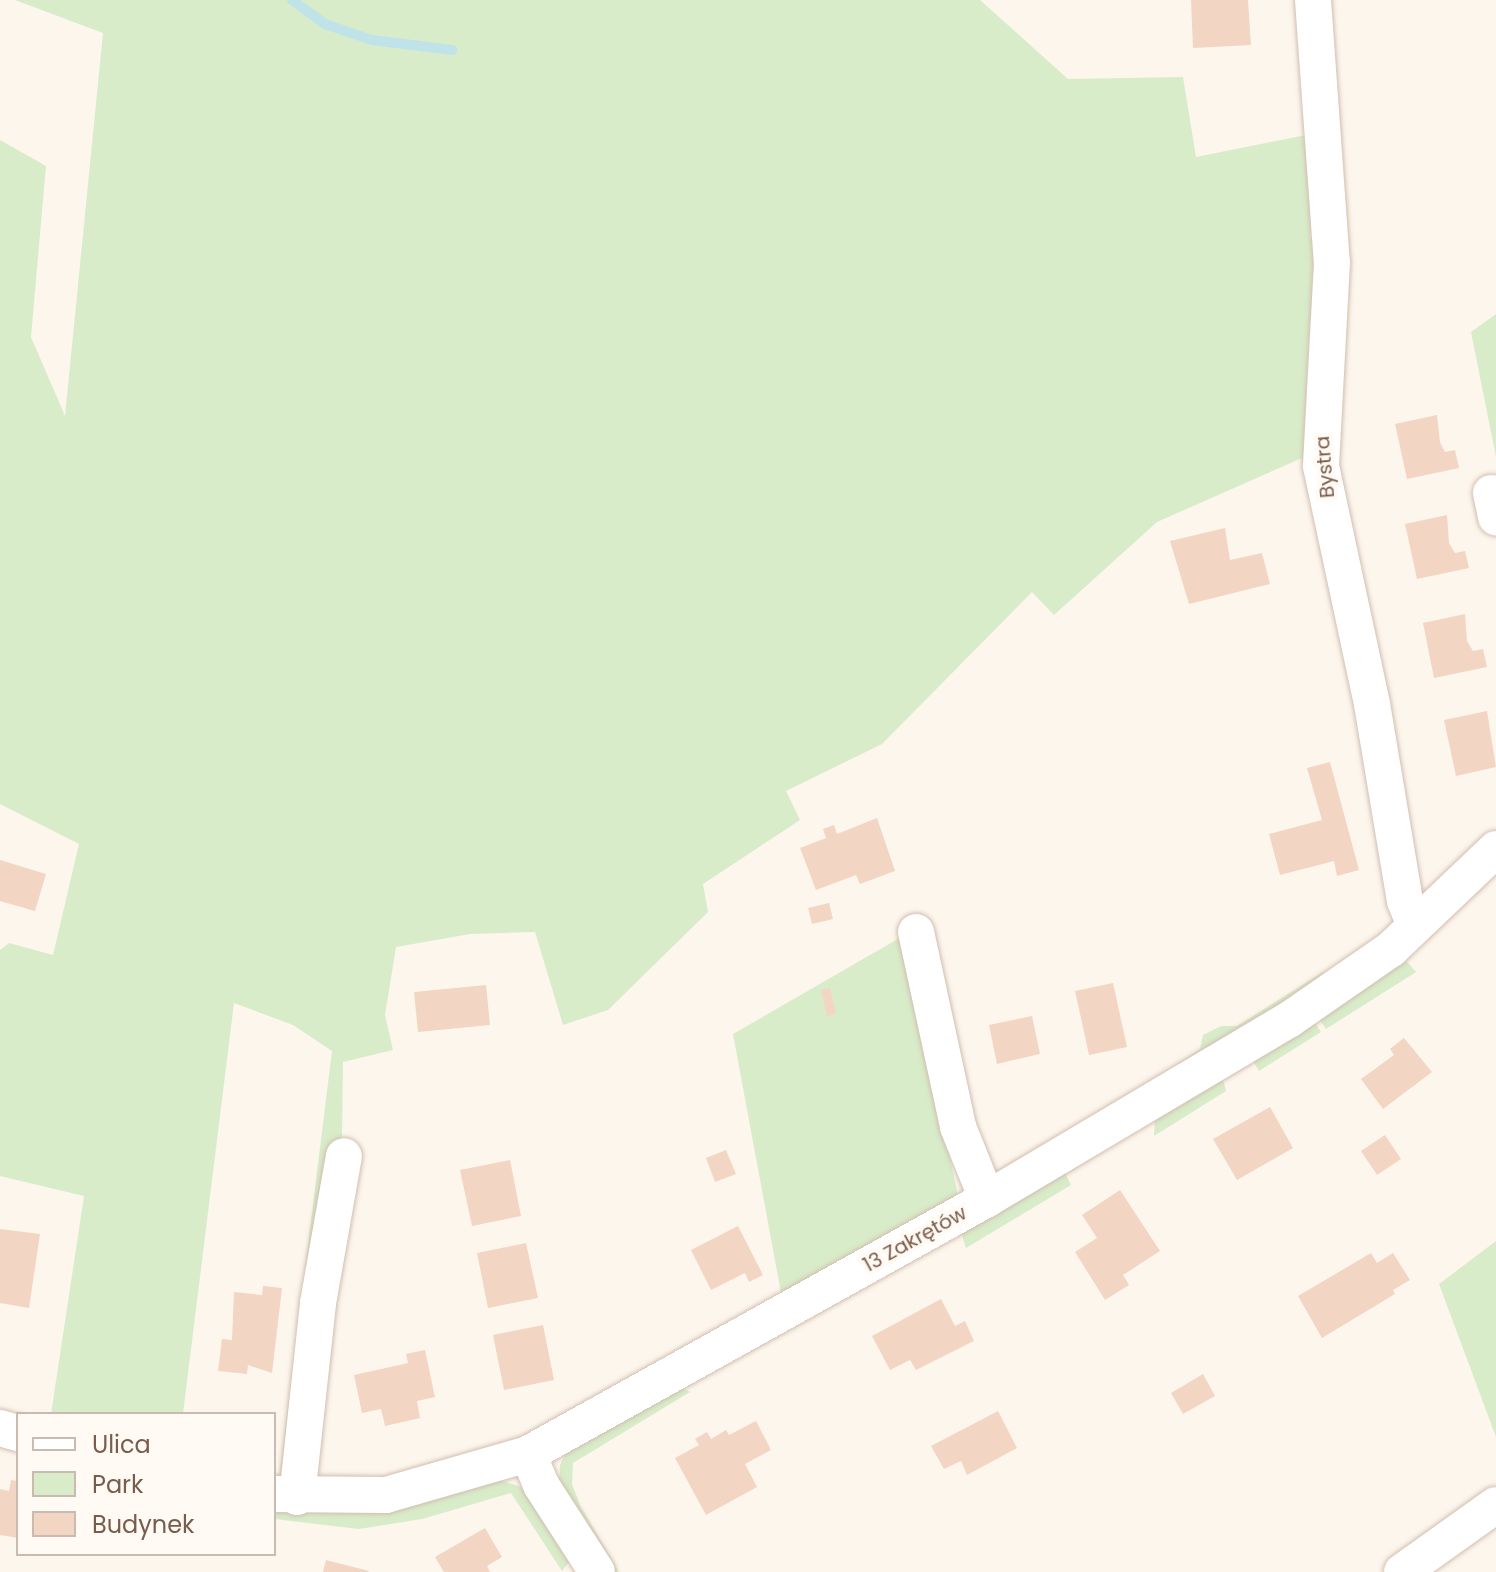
<!DOCTYPE html>
<meta charset="utf-8">
<style>
body{margin:0}
#map{position:relative;width:1496px;height:1572px;overflow:hidden;background:#fdf6ec;font-family:Poppins,sans-serif}
div>[style]{position:absolute}
.green>*{inset:0;background:#d8ecc9}
.stream>*{height:10px;margin:-5px;padding:0 5px;transform-origin:5px;border-radius:5px;background:#bfe3e8}
.building>*{inset:0;background:#f3d5c3}
.roads{filter:drop-shadow(0 0 2px #d1beb0) drop-shadow(0 0 2px #d1beb0)}
.minor>*{height:36px;margin:-18px;padding:0 18px;transform-origin:18px;border-radius:18px;background:#fff}
span{translate:-50% -50%;white-space:nowrap;text-align:center;line-height:1.15;-webkit-text-stroke:8px #fffaf3;paint-order:stroke}
.street-label{font-size:20px;color:#7a5c4d}
.legend{position:absolute;left:16px;top:1412px;width:260px;height:144px;box-sizing:border-box;background:#fffaf3;border:2px solid #cabbb1;margin:0;padding:10px 14px;list-style:none;font-size:24px;color:#7a5c4d}
.legend li{display:flex;align-items:center;gap:16px;height:40px}
.legend b{width:40px;border:2px solid #cabbb1}
</style>
<div id="map">
<div class="green">
<i style="clip-path:polygon(15px 0,980px 0,1068px 79px,1183px 77px,1196px 157px,1306px 135px,1314px 191px,1310px 237px,1321px 244px,1323px 310px,1310px 320px,1303px 457px,1320px 548px,1302px 458px,1157px 522px,1054px 615px,1032px 592px,882px 744px,786px 791px,800px 820px,703px 884px,708px 912px,608px 1010px,563px 1025px,535px 932px,470px 934px,396px 947px,385px 1015px,393px 1050px,343px 1062px,342px 1135px,332px 1172px,291px 1470px,279px 1479px,332px 1051px,293px 1025px,234px 1003px,183px 1414px,51px 1414px,84px 1196px,0 1176px,0 950px,9px 943px,53px 955px,79px 844px,0 804px,0 140px,46px 166px,31px 337px,65px 416px,103px 33px)"></i>
<i style="clip-path:polygon(1496px 314px,1496px 457px,1471px 332px)"></i>
<i style="clip-path:polygon(903px 936px,958px 1196px,782px 1298px,733px 1034px)"></i>
<i style="clip-path:polygon(1401px 955px,1416px 972px,1326px 1029px,1316px 1014px)"></i>
<i style="clip-path:polygon(1323px 972px,1326px 982px,1154px 1081px,1200px 1049px,1203px 1035px,1221px 1026px,1237px 1026px)"></i>
<i style="clip-path:polygon(1311px 1017px,1321px 1032px,1259px 1071px,1249px 1054px)"></i>
<i style="clip-path:polygon(1221px 1072px,1226px 1091px,1154px 1136px,1155px 1116px)"></i>
<i style="clip-path:polygon(1065px 1173px,1071px 1185px,966px 1248px,961px 1233px)"></i>
<i style="clip-path:polygon(1496px 1241px,1496px 1437px,1439px 1284px)"></i>
<i style="clip-path:polygon(681px 1387px,690px 1392px,573px 1463px,572px 1484px,580px 1505px,619px 1572px,609px 1572px,559px 1482px,560px 1465px,566px 1452px)"></i>
<i style="clip-path:polygon(494px 1478px,521px 1487px,539px 1503px,574px 1556px,562px 1571px,511px 1493px,422px 1519px,359px 1529px,274px 1519px,274px 1504px)"></i>
</div>
<div class="stream">
<i style="left:292px;top:0;width:41px;rotate:36deg"></i>
<i style="left:325px;top:24px;width:50px;rotate:18.8deg"></i>
<i style="left:372px;top:40px;width:81px;rotate:7.1deg"></i>
</div>
<div class="building">
<i style="clip-path:polygon(1191px 0,1248px 0,1251px 45px,1193px 48px)"></i>
<i style="clip-path:polygon(1437px 415px,1440px 442px,1445px 452px,1455px 450px,1459px 468px,1407px 479px,1395px 424px)"></i>
<i style="clip-path:polygon(1447px 515px,1449px 543px,1455px 553px,1465px 551px,1469px 568px,1417px 579px,1405px 524px)"></i>
<i style="clip-path:polygon(1225px 528px,1230px 560px,1262px 553px,1270px 584px,1189px 604px,1170px 541px)"></i>
<i style="clip-path:polygon(1465px 614px,1467px 641px,1473px 651px,1483px 649px,1487px 667px,1434px 678px,1423px 623px)"></i>
<i style="clip-path:polygon(1487px 711px,1496px 767px,1456px 776px,1444px 720px)"></i>
<i style="clip-path:polygon(1330px 762px,1359px 870px,1337px 876px,1334px 861px,1280px 875px,1269px 834px,1322px 820px,1307px 768px)"></i>
<i style="clip-path:polygon(877px 818px,895px 871px,860px 884px,856px 875px,816px 890px,800px 848px,826px 838px,823px 829px,834px 825px,837px 834px)"></i>
<i style="clip-path:polygon(0 860px,46px 874px,35px 911px,0 901px)"></i>
<i style="clip-path:polygon(829px 903px,833px 919px,812px 924px,808px 908px)"></i>
<i style="clip-path:polygon(1113px 983px,1127px 1047px,1089px 1055px,1075px 991px)"></i>
<i style="clip-path:polygon(486px 985px,490px 1025px,418px 1032px,414px 992px)"></i>
<i style="clip-path:polygon(830px 988px,836px 1014px,827px 1016px,821px 990px)"></i>
<i style="clip-path:polygon(1032px 1016px,1040px 1054px,997px 1064px,989px 1025px)"></i>
<i style="clip-path:polygon(1404px 1038px,1432px 1072px,1383px 1109px,1361px 1079px,1394px 1055px,1390px 1049px)"></i>
<i style="clip-path:polygon(1270px 1107px,1293px 1148px,1237px 1180px,1213px 1139px)"></i>
<i style="clip-path:polygon(1385px 1135px,1401px 1159px,1377px 1175px,1361px 1151px)"></i>
<i style="clip-path:polygon(726px 1150px,736px 1174px,715px 1182px,706px 1158px)"></i>
<i style="clip-path:polygon(510px 1160px,521px 1216px,472px 1226px,460px 1170px)"></i>
<i style="clip-path:polygon(1120px 1190px,1160px 1251px,1123px 1275px,1129px 1285px,1105px 1300px,1075px 1252px,1097px 1238px,1082px 1215px)"></i>
<i style="clip-path:polygon(738px 1226px,763px 1275px,749px 1282px,745px 1273px,711px 1290px,691px 1250px)"></i>
<i style="clip-path:polygon(0 1229px,40px 1234px,29px 1308px,0 1303px)"></i>
<i style="clip-path:polygon(526px 1243px,538px 1298px,488px 1308px,477px 1253px)"></i>
<i style="clip-path:polygon(1371px 1253px,1377px 1263px,1393px 1253px,1410px 1280px,1393px 1290px,1395px 1294px,1322px 1338px,1298px 1296px)"></i>
<i style="clip-path:polygon(263px 1286px,282px 1288px,272px 1373px,248px 1365px,247px 1374px,218px 1371px,222px 1339px,232px 1340px,234px 1292px,262px 1295px)"></i>
<i style="clip-path:polygon(941px 1299px,955px 1326px,965px 1321px,974px 1341px,916px 1370px,910px 1360px,890px 1370px,872px 1336px)"></i>
<i style="clip-path:polygon(543px 1325px,554px 1380px,504px 1390px,493px 1335px)"></i>
<i style="clip-path:polygon(425px 1350px,435px 1397px,417px 1401px,420px 1418px,385px 1426px,381px 1409px,362px 1413px,354px 1375px,408px 1363px,406px 1354px)"></i>
<i style="clip-path:polygon(1203px 1374px,1215px 1396px,1183px 1414px,1171px 1393px)"></i>
<i style="clip-path:polygon(998px 1411px,1017px 1448px,967px 1475px,961px 1461px,944px 1469px,931px 1446px)"></i>
<i style="clip-path:polygon(756px 1421px,771px 1450px,745px 1464px,757px 1487px,706px 1515px,675px 1458px,699px 1445px,695px 1439px,707px 1432px,711px 1439px,726px 1430px,729px 1435px)"></i>
<i style="clip-path:polygon(11px 1480px,18px 1481px,18px 1538px,0 1535px,0 1489px,9px 1491px)"></i>
<i style="clip-path:polygon(485px 1528px,502px 1557px,487px 1566px,490px 1572px,444px 1572px,435px 1557px)"></i>
<i style="clip-path:polygon(326px 1560px,369px 1571px,368px 1572px,323px 1572px)"></i>
</div>
<div class="roads">
<div class="minor">
<i style="left:1313px;top:0;width:263px;rotate:85.9deg"></i>
<i style="left:1332px;top:262px;width:204px;rotate:93.1deg"></i>
<i style="left:1321px;top:466px;width:243px;rotate:77.9deg"></i>
<i style="left:1372px;top:704px;width:200px;rotate:80.5deg"></i>
<i style="left:1405px;top:901px;width:27px;rotate:68deg"></i>
<i style="left:1491px;top:493px;width:25px;rotate:78deg"></i>
<i style="left:916px;top:932px;width:199px;rotate:77.8deg"></i>
<i style="left:958px;top:1127px;width:78px;rotate:68.1deg"></i>
<i style="left:0;top:1428px;width:19px;rotate:16deg"></i>
<i style="left:528px;top:1454px;width:34px;rotate:67deg"></i>
<i style="left:541px;top:1485px;width:103px;rotate:57.2deg"></i>
<i style="left:274px;top:1494px;width:112px;rotate:0.5deg"></i>
<i style="left:386px;top:1495px;width:148px;rotate:-16.1deg"></i>
<i style="left:528px;top:1454px;width:525px;rotate:-29.05deg"></i>
<i style="left:987px;top:1199px;width:352px;rotate:-30.7deg"></i>
<i style="left:1290px;top:1019px;width:123px;rotate:-34.7deg"></i>
<i style="left:1391px;top:949px;width:145px;rotate:-43.6deg"></i>
<i style="left:297px;top:1497px;width:195px;rotate:-83.8deg"></i>
<i style="left:318px;top:1303px;width:149px;rotate:-80deg"></i>
<i style="left:1402px;top:1572px;width:115px;rotate:-35.5deg"></i>
</div>
</div>
<div class="street-label">
<span style="left:1325px;top:467px;rotate:-95deg">Bystra</span>
<span style="left:915px;top:1239px;rotate:-29deg">13 Zakrętów</span>
</div>
<ul class="legend">
<li><b style="height:10px;background:#fff"></b>Ulica</li>
<li><b style="height:22px;background:#d8ecc9"></b>Park</li>
<li><b style="height:22px;background:#f3d5c3"></b>Budynek</li>
</ul>
</div>
